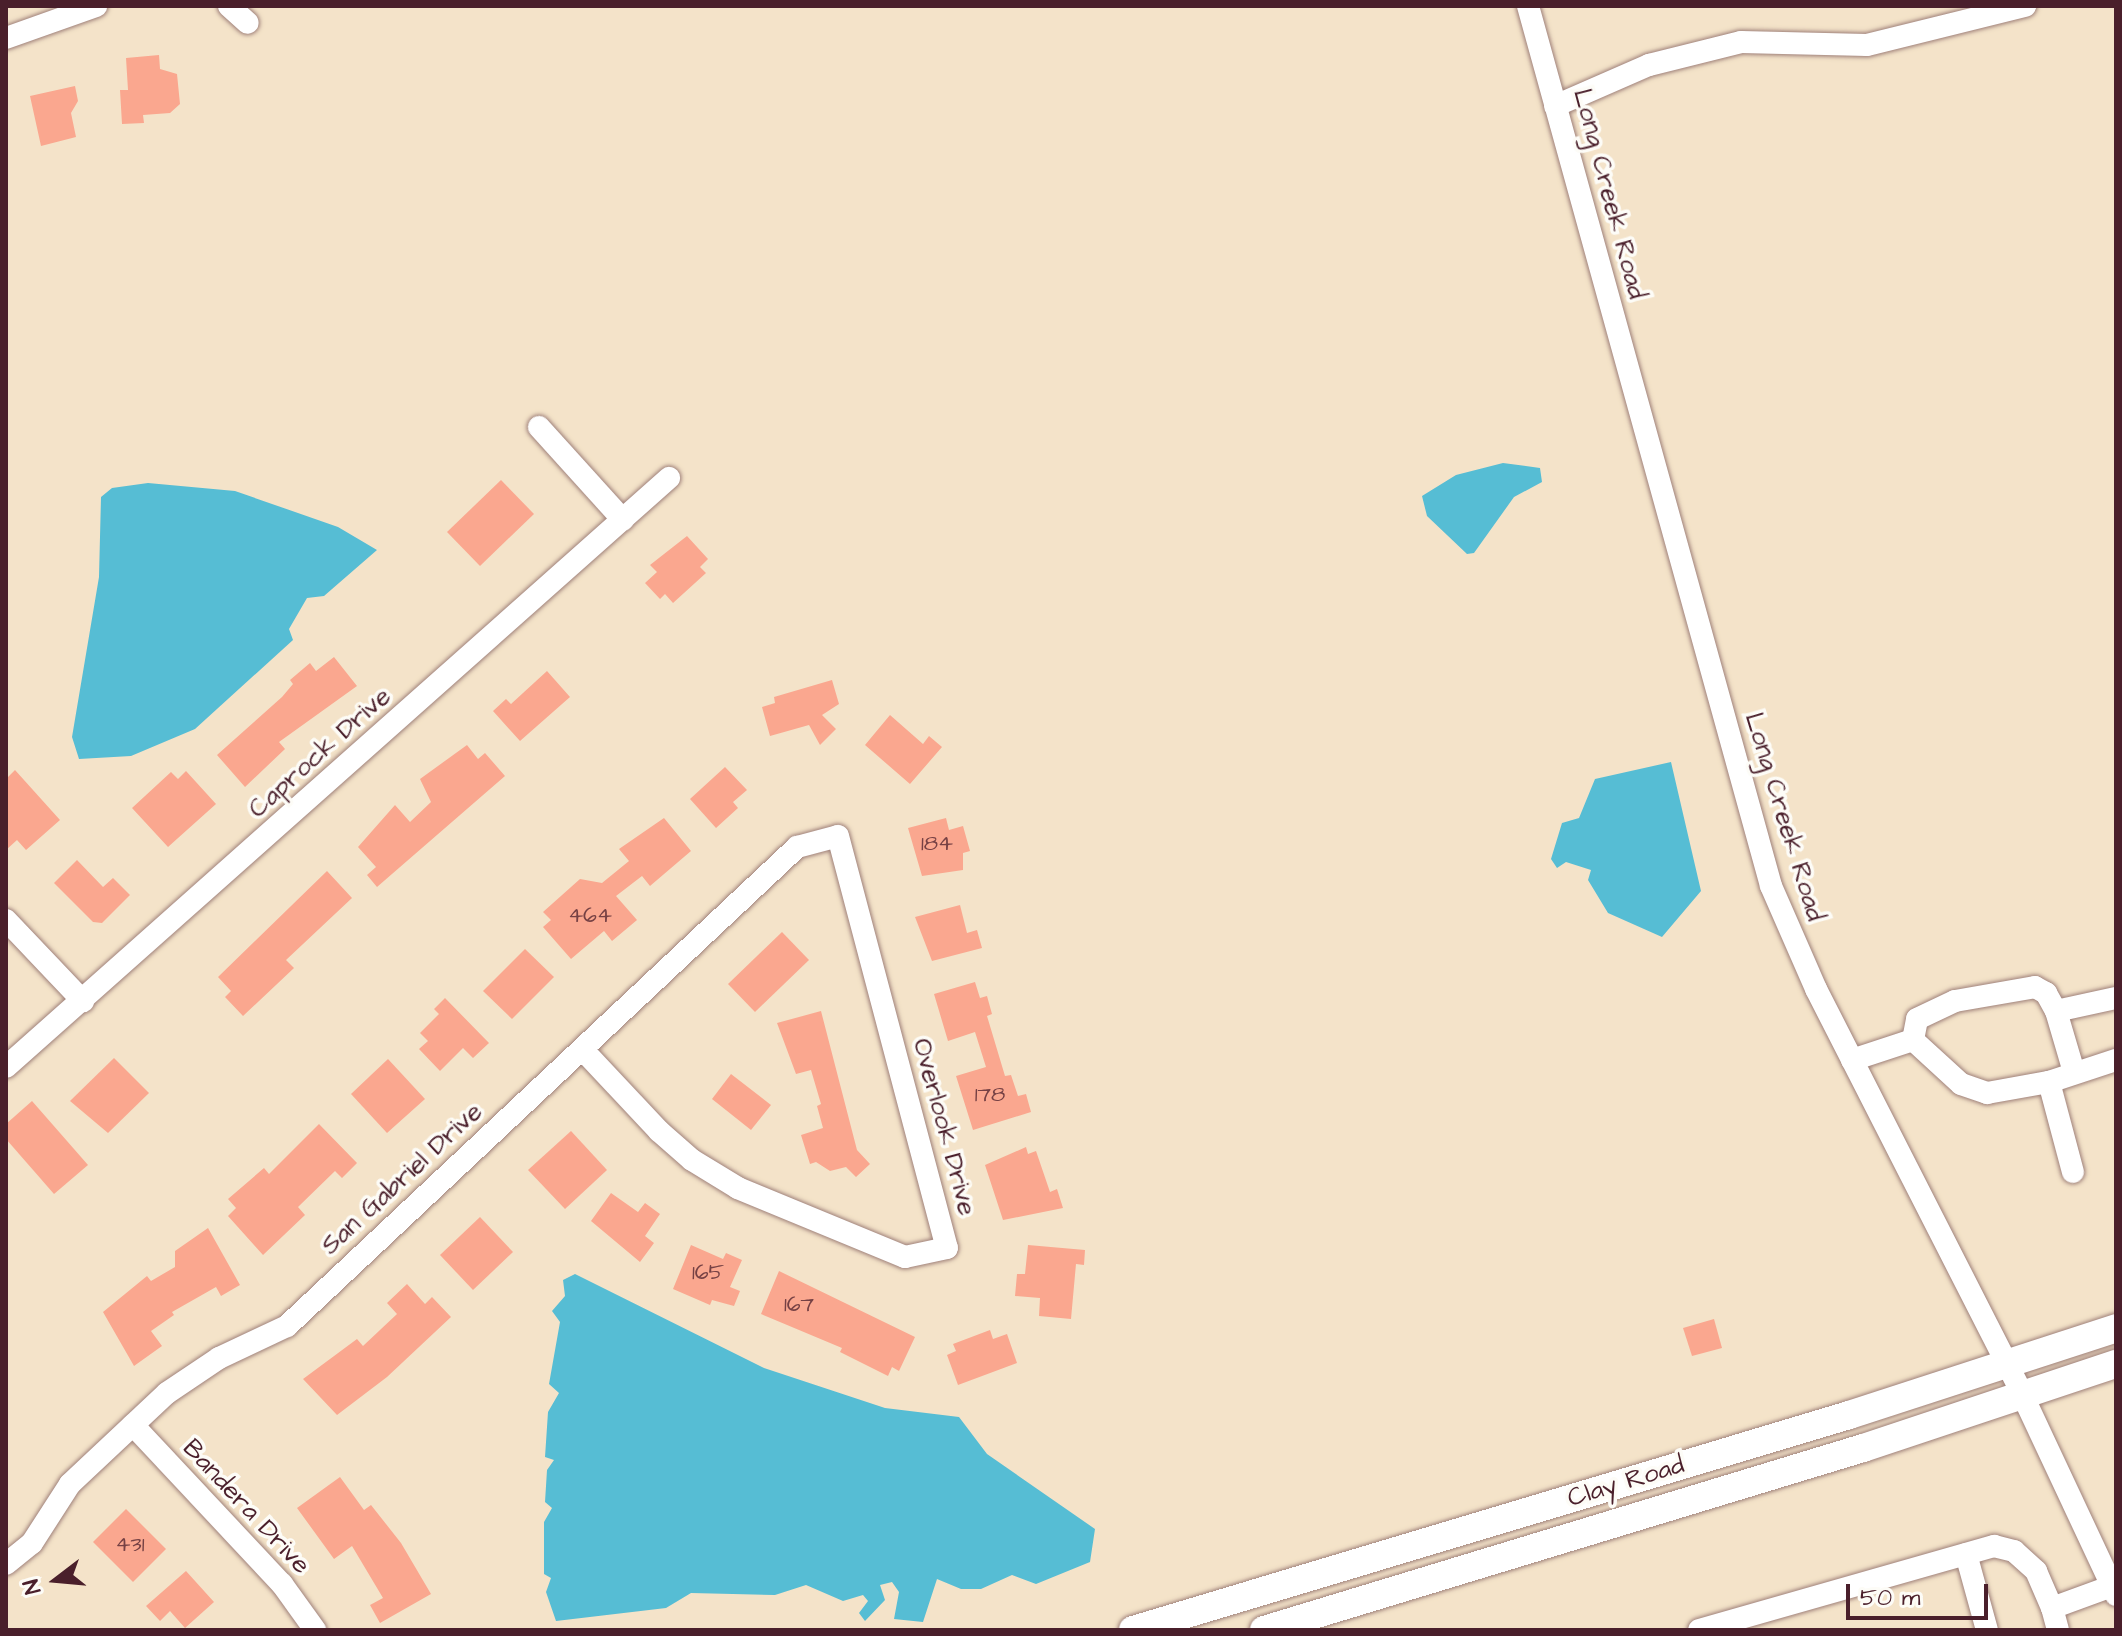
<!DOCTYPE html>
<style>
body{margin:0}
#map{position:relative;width:2122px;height:1636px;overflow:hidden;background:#f4e3c9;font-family:"Architects Daughter",sans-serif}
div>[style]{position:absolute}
.water>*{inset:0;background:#56bdd4}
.building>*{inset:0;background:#faa78f}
.roads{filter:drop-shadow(0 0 2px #9f817a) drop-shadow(0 0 2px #9f817a)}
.minor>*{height:22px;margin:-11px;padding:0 11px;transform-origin:11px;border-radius:11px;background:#fff}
.major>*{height:28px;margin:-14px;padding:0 14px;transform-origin:14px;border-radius:14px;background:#fff}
span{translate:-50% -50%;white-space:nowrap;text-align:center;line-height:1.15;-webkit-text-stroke:7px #fdfcf7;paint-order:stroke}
.number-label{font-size:22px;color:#764144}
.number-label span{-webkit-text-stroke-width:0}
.street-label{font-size:26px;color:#4a1f2b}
.frame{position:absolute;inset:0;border:8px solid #4a1f2b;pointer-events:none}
.north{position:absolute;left:16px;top:1540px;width:80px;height:80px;-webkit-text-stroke:6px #fdfcf7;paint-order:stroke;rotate:254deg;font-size:22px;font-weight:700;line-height:32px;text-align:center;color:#4a1f2b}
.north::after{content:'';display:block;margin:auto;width:28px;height:36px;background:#4a1f2b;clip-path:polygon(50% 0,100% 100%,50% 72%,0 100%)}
.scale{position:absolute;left:1846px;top:1584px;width:142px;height:36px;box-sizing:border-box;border:4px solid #4a1f2b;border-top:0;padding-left:10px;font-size:24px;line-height:28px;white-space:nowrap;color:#4a1f2b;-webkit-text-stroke:6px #fdfcf7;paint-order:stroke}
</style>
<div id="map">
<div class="water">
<i style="clip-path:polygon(1503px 463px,1540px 468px,1542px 482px,1514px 497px,1474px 553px,1467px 554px,1427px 516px,1422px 496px,1456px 475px)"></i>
<i style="clip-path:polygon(148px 483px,235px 491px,338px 527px,377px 550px,324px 596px,307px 598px,289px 629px,293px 640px,195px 729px,131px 756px,79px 759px,72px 737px,99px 577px,101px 497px,112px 488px)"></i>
<i style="clip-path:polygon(1671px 762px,1701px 891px,1662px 937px,1608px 913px,1588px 880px,1591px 870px,1566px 862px,1557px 868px,1551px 859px,1562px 823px,1579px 818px,1595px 779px)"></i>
<i style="clip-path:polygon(575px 1274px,764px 1368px,885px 1408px,959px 1417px,987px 1454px,1095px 1529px,1090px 1562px,1036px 1584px,1012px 1575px,981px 1589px,961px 1589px,937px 1579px,923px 1622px,894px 1619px,899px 1592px,892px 1582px,880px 1585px,885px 1600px,865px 1621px,859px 1613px,868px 1601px,863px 1595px,843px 1601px,806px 1585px,775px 1595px,691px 1593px,666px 1608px,556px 1621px,546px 1592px,551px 1578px,544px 1574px,544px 1522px,552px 1508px,545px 1502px,547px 1470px,554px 1460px,545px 1457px,548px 1412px,559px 1393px,549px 1384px,560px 1322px,552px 1311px,565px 1296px,563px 1280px)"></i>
</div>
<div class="building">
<i style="clip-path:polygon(159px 55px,160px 69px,177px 74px,180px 104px,170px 113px,143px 115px,144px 123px,122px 124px,120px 90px,128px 90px,126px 58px)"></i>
<i style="clip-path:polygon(75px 86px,78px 101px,71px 113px,76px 137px,41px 146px,30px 96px)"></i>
<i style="clip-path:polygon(501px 480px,534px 514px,480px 566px,447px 532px)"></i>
<i style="clip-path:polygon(687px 536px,708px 559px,700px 567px,706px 573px,673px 603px,665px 594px,660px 599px,645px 583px,657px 572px,650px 565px)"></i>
<i style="clip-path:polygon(334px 657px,357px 686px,279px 742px,285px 749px,245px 787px,217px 755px,282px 697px,293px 684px,290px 680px,310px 663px,316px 671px)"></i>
<i style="clip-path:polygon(547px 671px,570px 697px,520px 741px,493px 711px,506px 699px,511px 704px)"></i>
<i style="clip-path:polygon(832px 680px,839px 704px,822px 715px,836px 729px,820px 745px,809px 725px,770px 736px,762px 707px,775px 703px,774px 697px)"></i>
<i style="clip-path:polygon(890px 715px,923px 744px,929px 736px,942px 747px,910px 784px,865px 745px)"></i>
<i style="clip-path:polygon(467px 745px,478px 759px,485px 753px,505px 776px,377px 887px,367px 875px,376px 867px,358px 847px,395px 805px,410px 822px,431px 802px,420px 779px)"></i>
<i style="clip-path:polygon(725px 767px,747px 790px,733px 802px,738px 808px,716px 828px,690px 799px)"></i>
<i style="clip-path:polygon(15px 770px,60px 820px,26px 850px,17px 840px,6px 850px,6px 779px)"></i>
<i style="clip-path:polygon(186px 771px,216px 804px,168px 847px,132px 808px,171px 772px,178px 779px)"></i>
<i style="clip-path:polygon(664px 818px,691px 851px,650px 886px,642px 876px,616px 896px,637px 920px,612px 941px,604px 931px,571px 959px,543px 927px,551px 920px,543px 912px,580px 879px,602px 883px,629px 861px,619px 849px)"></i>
<i style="clip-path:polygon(946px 818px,949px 830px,963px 826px,970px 851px,963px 853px,963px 870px,922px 876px,908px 828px)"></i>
<i style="clip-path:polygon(77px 860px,103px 887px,113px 878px,130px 895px,102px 923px,93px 922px,54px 883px)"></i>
<i style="clip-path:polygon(327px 871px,352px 898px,286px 960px,294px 968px,243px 1016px,225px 997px,231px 991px,218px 977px)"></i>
<i style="clip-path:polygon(960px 905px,967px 933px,977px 930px,982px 948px,932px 961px,915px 917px)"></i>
<i style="clip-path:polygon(782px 932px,809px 960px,755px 1012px,728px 984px)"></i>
<i style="clip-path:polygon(525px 949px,554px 977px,512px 1019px,483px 991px)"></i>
<i style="clip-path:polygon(975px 982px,980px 998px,987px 996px,992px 1014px,987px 1016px,1005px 1076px,1011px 1075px,1018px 1096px,1026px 1094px,1031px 1112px,973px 1130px,956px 1076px,986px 1067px,975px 1032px,948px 1041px,934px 994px)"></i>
<i style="clip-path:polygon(445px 998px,489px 1043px,473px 1058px,463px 1048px,440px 1071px,419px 1049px,428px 1041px,420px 1033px,439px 1014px,434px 1009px)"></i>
<i style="clip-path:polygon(821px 1011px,857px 1150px,870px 1164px,856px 1177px,846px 1167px,830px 1171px,816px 1162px,810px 1164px,801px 1135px,823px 1128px,817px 1106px,821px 1104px,811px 1070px,796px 1074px,777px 1023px)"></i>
<i style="clip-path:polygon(114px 1058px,149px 1093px,108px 1133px,70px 1101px)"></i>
<i style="clip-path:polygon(388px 1059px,425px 1099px,387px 1133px,351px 1094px)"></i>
<i style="clip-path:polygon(731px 1074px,771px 1105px,751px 1130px,712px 1099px)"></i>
<i style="clip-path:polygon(32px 1101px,88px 1165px,54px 1194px,6px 1139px,6px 1124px)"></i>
<i style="clip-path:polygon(319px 1124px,357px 1163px,342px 1178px,335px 1171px,298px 1207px,305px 1215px,263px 1255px,228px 1216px,236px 1208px,228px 1199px,264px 1168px,269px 1174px)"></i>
<i style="clip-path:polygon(571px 1131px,607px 1170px,565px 1209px,528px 1170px)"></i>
<i style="clip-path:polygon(1026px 1147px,1028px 1154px,1036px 1151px,1050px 1192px,1057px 1189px,1063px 1208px,1003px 1220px,985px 1165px)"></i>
<i style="clip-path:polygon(611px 1193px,638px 1212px,645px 1203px,660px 1214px,645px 1236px,654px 1243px,640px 1262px,591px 1221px)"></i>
<i style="clip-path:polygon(480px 1217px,513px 1252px,473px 1290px,440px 1255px)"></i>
<i style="clip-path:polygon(208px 1228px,240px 1285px,221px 1296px,216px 1287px,172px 1312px,174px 1315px,151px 1331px,162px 1346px,134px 1366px,103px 1312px,147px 1276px,151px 1281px,175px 1267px,175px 1251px)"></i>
<i style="clip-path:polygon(691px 1245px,723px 1259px,726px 1253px,742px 1260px,730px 1287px,740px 1291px,734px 1306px,712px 1300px,710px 1305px,673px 1289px)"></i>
<i style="clip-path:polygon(1028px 1245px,1085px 1250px,1084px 1265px,1076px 1264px,1071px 1319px,1039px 1316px,1040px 1298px,1015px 1296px,1017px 1274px,1025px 1274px)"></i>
<i style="clip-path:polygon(779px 1271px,915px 1337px,899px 1371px,892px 1367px,888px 1376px,840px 1352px,842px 1348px,761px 1314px)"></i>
<i style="clip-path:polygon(407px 1284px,425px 1304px,432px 1297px,451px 1317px,387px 1377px,337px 1415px,303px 1379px,357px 1339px,363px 1346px,397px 1314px,387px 1303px)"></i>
<i style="clip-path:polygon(1714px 1319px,1722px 1348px,1692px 1356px,1683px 1328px)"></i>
<i style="clip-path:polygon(990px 1330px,993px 1339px,1007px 1334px,1017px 1363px,958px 1385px,947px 1355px,956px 1351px,953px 1344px)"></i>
<i style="clip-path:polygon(340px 1477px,364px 1510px,371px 1505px,401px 1543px,431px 1594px,380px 1623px,370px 1605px,383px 1598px,352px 1546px,334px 1559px,297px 1508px)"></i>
<i style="clip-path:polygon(126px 1509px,166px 1549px,133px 1582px,93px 1542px)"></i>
<i style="clip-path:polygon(186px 1571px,214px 1602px,185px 1628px,170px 1611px,160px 1621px,146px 1606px)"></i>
</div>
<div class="roads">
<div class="minor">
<i style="left:229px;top:6px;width:25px;rotate:42deg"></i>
<i style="left:1528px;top:6px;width:913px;rotate:74.56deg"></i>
<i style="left:1771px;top:886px;width:112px;rotate:66.4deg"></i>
<i style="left:1816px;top:989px;width:454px;rotate:63deg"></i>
<i style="left:2022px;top:1394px;width:222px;rotate:64.9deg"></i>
<i style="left:6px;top:38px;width:96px;rotate:-19.6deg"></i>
<i style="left:1555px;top:106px;width:103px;rotate:-23.6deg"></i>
<i style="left:1649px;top:65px;width:95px;rotate:-14deg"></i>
<i style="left:1741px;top:42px;width:126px;rotate:1.4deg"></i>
<i style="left:1867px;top:45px;width:163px;rotate:-13.9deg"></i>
<i style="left:539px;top:427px;width:125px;rotate:47.9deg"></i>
<i style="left:6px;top:920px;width:112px;rotate:46.5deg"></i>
<i style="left:2056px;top:1011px;width:61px;rotate:-12.2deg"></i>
<i style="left:1913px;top:1040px;width:21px;rotate:-79deg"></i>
<i style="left:1917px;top:1019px;width:42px;rotate:-25.3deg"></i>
<i style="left:1955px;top:1001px;width:81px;rotate:-9.9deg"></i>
<i style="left:2035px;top:987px;width:13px;rotate:29deg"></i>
<i style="left:2046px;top:993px;width:21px;rotate:61deg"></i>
<i style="left:2056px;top:1011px;width:64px;rotate:73.6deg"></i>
<i style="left:1913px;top:1040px;width:65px;rotate:42.5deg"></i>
<i style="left:1961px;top:1084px;width:28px;rotate:19deg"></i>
<i style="left:1987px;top:1093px;width:63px;rotate:-10.1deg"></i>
<i style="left:2049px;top:1082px;width:71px;rotate:-18.2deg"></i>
<i style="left:1852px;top:1060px;width:64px;rotate:-18.2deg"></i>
<i style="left:6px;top:1067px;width:887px;rotate:-41.62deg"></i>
<i style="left:2049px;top:1082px;width:93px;rotate:75.1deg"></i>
<i style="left:133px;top:1425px;width:218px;rotate:46.9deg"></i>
<i style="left:282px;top:1584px;width:57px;rotate:54.3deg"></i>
<i style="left:1966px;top:1554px;width:79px;rotate:74.6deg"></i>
<i style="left:6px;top:1564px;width:33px;rotate:-39deg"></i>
<i style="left:32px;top:1543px;width:70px;rotate:-57.2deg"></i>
<i style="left:70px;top:1484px;width:133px;rotate:-43.2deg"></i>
<i style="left:167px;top:1393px;width:63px;rotate:-33.9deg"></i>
<i style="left:219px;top:1358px;width:75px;rotate:-25.2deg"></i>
<i style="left:287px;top:1326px;width:700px;rotate:-43.2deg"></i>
<i style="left:797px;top:847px;width:42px;rotate:-15deg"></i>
<i style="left:838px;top:836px;width:426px;rotate:75.2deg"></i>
<i style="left:947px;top:1248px;width:43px;rotate:167.9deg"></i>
<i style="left:905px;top:1257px;width:181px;rotate:-157.6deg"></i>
<i style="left:738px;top:1188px;width:54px;rotate:-148.7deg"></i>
<i style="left:692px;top:1160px;width:44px;rotate:-138.7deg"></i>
<i style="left:659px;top:1131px;width:110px;rotate:-133.2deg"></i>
<i style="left:1699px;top:1630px;width:307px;rotate:-15.9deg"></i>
<i style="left:1994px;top:1546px;width:21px;rotate:14deg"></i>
<i style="left:2014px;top:1551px;width:30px;rotate:42deg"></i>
<i style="left:2036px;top:1571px;width:40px;rotate:66.6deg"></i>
<i style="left:2058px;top:1630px;width:23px;rotate:-105deg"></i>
<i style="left:2052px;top:1608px;width:64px;rotate:-20.1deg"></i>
</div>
<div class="major">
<i style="left:1133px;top:1630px;width:748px;rotate:-16.71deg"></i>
<i style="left:1849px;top:1415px;width:281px;rotate:-18deg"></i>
<i style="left:1264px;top:1630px;width:626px;rotate:-16.9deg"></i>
<i style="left:1863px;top:1448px;width:267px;rotate:-18.4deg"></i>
</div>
</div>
<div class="number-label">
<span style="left:937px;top:844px">184</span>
<span style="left:590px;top:916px">464</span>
<span style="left:990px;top:1095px">178</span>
<span style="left:708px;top:1273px">165</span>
<span style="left:799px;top:1305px">167</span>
<span style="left:130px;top:1545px">431</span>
</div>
<div class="street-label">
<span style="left:1609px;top:194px;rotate:75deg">Long Creek Road</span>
<span style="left:320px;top:753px;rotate:-42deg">Caprock Drive</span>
<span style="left:1784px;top:817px;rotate:73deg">Long Creek Road</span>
<span style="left:944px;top:1127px;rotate:75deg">Overlook Drive</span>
<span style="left:402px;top:1179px;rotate:-43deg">San Gabriel Drive</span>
<span style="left:1626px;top:1482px;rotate:-17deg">Clay Road</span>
<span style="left:246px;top:1507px;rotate:47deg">Bandera Drive</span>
</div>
<div class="frame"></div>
<div class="north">N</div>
<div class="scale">50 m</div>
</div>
